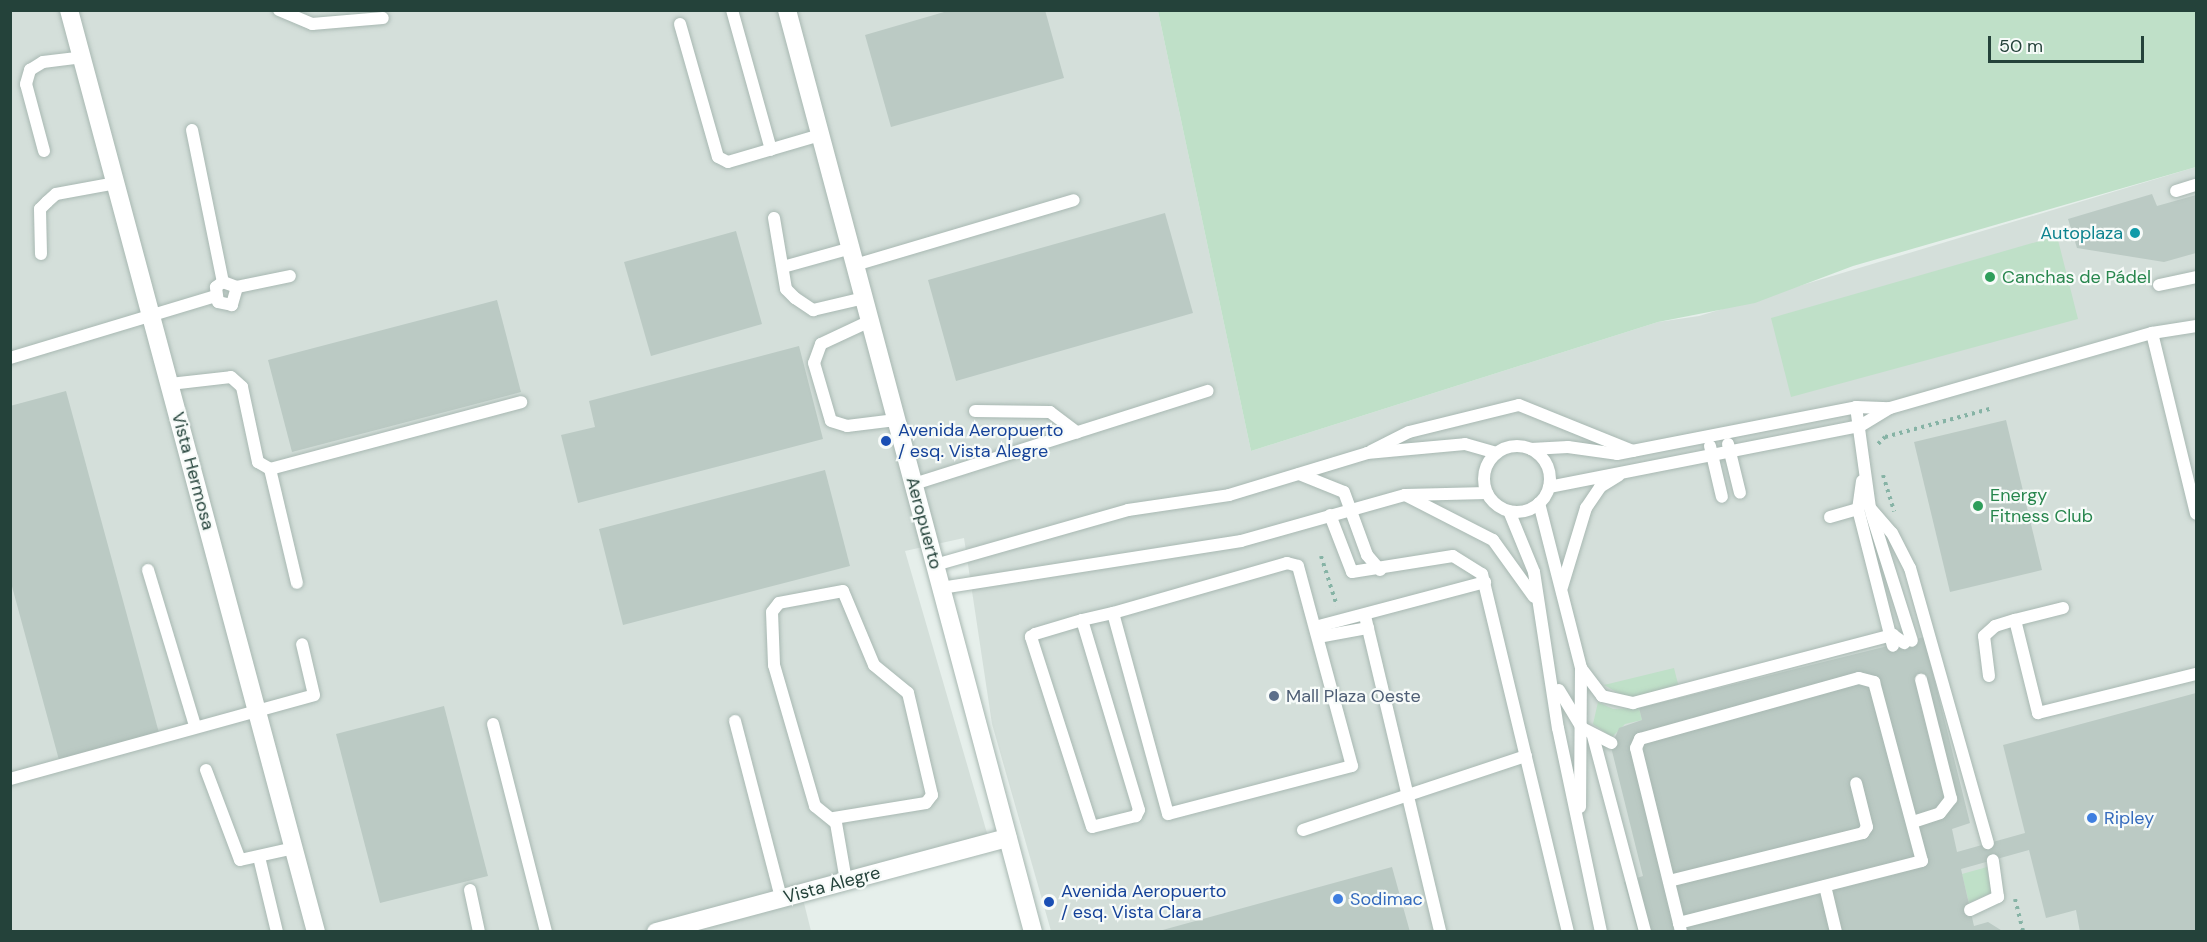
<!DOCTYPE html>
<meta charset="utf-8">
<style>
body{margin:0}
#map{position:relative;width:2207px;height:942px;overflow:hidden;background:#e6efeb;font-family:"DM Sans",sans-serif}
div>[style]{position:absolute}
.built>*{inset:0;background:#d4dfda}
.green>*{inset:0;background:#bfe0c8}
.building>*{inset:0;background:#bbcac4}
.path>*{height:4px;margin-top:-2px;transform-origin:0;background:repeating-linear-gradient(90deg,#86b3a5 0 3px,transparent 0 7.5px)}
.roads{filter:drop-shadow(0 0 2px #a8b8b2) drop-shadow(0 0 2px #a8b8b2)}
.lane>*{height:12px;margin:-6px;padding:0 6px;transform-origin:6px;border-radius:6px;background:#fff}
.lane>.ring{margin:-6px;padding:0;box-sizing:content-box;background:none;border:12px solid #fff;border-radius:50%}
.street>*{height:18px;margin:-9px;padding:0 9px;transform-origin:9px;border-radius:9px;background:#fff}
.dots>*{width:16px;height:16px;translate:-50% -50%;box-sizing:border-box;border:3px solid #f7fbf9;border-radius:50%}
span{translate:-50% -50%;white-space:nowrap;text-align:center;line-height:1.15;-webkit-text-stroke:4.5px #f7fbf9;paint-order:stroke}
.culture-label{font-size:18px;color:#0d838f}
.right{translate:-100% -50%;text-align:right}
.leisure-label{font-size:18px;color:#27864d}
.left{translate:0 -50%;text-align:left}
.transit-label{font-size:18px;color:#164399}
.street-label{font-size:18px;color:#24423a}
.service-label{font-size:18px;color:#4e5e75}
.shop-label{font-size:18px;color:#366cbe}
.frame{position:absolute;inset:0;border:12px solid #24423a;pointer-events:none}
.scale{position:absolute;left:1988px;top:36px;width:156px;height:27px;box-sizing:border-box;border:3px solid #24423a;border-top:0;padding-left:8px;font-size:18px;line-height:21px;white-space:nowrap;color:#24423a;-webkit-text-stroke:4px #f7fbf9;paint-order:stroke}
</style>
<div id="map">
<div class="built">
<i style="clip-path:polygon(10px 11px,1158px 11px,1251px 451px,1658px 322px,1699px 316px,2196px 167px,2196px 931px,1051px 931px,992px 724px,964px 538px,905px 551px,989px 840px,801px 891px,811px 931px,11px 931px)"></i>
</div>
<div class="green">
<i style="clip-path:polygon(1158px 11px,2196px 11px,2196px 167px,1853px 266px,1755px 303px,1658px 322px,1251px 451px)"></i>
<i style="clip-path:polygon(2057px 236px,2078px 319px,1791px 397px,1771px 318px)"></i>
<i style="clip-path:polygon(1674px 668px,1679px 688px,1629px 699px,1604px 685px)"></i>
<i style="clip-path:polygon(1598px 702px,1613px 709px,1639px 708px,1642px 720px,1625px 724px,1612px 737px,1593px 724px)"></i>
<i style="clip-path:polygon(1987px 867px,1991px 893px,1969px 903px,1962px 874px)"></i>
</div>
<div class="building">
<i style="clip-path:polygon(951px 10px,1045px 10px,1064px 78px,891px 127px,865px 35px)"></i>
<i style="clip-path:polygon(2152px 194px,2157px 206px,2196px 195px,2196px 253px,2164px 262px,2077px 248px,2068px 219px)"></i>
<i style="clip-path:polygon(1165px 213px,1193px 313px,956px 381px,928px 280px)"></i>
<i style="clip-path:polygon(736px 231px,762px 324px,651px 356px,624px 262px)"></i>
<i style="clip-path:polygon(497px 300px,521px 392px,292px 452px,268px 360px)"></i>
<i style="clip-path:polygon(799px 346px,823px 439px,578px 503px,561px 435px,595px 427px,589px 401px)"></i>
<i style="clip-path:polygon(66px 391px,159px 733px,59px 760px,10px 579px,10px 406px)"></i>
<i style="clip-path:polygon(2006px 420px,2042px 570px,1950px 592px,1914px 442px)"></i>
<i style="clip-path:polygon(825px 470px,850px 566px,623px 625px,599px 529px)"></i>
<i style="clip-path:polygon(1924px 637px,1970px 823px,1952px 829px,1957px 852px,2025px 833px,2003px 745px,2196px 693px,2196px 932px,2080px 932px,2076px 910px,2046px 918px,2029px 850px,1961px 869px,1974px 926px,1988px 922px,2004px 932px,1638px 932px,1624px 882px,1643px 876px,1611px 747px,1619px 728px,1642px 720px,1639px 708px)"></i>
<i style="clip-path:polygon(444px 706px,488px 876px,380px 903px,336px 734px)"></i>
<i style="clip-path:polygon(1392px 867px,1410px 932px,1159px 932px,1159px 931px)"></i>
</div>
<div class="path">
<i style="left:1878px;top:444px;width:10px;rotate:-45deg"></i>
<i style="left:1885px;top:437px;width:112px;rotate:-15deg"></i>
<i style="left:1883px;top:475px;width:38px;rotate:73deg"></i>
<i style="left:1321px;top:556px;width:52px;rotate:72.3deg"></i>
<i style="left:2015px;top:899px;width:34px;rotate:76deg"></i>
</div>
<div class="roads">
<div class="lane">
<i style="left:279px;top:10px;width:36px;rotate:23deg"></i>
<i style="left:312px;top:24px;width:71px;rotate:-4.8deg"></i>
<i style="left:732px;top:10px;width:145px;rotate:74.4deg"></i>
<i style="left:680px;top:24px;width:138px;rotate:74.1deg"></i>
<i style="left:718px;top:157px;width:11px;rotate:27deg"></i>
<i style="left:728px;top:162px;width:96px;rotate:-16.4deg"></i>
<i style="left:192px;top:130px;width:155px;rotate:78.5deg"></i>
<i style="left:44px;top:151px;width:69px;rotate:-105deg"></i>
<i style="left:26px;top:84px;width:15px;rotate:-74deg"></i>
<i style="left:30px;top:70px;width:15px;rotate:-32deg"></i>
<i style="left:43px;top:62px;width:38px;rotate:-7deg"></i>
<i style="left:2176px;top:191px;width:21px;rotate:-17deg"></i>
<i style="left:774px;top:218px;width:72px;rotate:80.4deg"></i>
<i style="left:786px;top:289px;width:13px;rotate:45deg"></i>
<i style="left:795px;top:298px;width:22px;rotate:34deg"></i>
<i style="left:813px;top:310px;width:52px;rotate:-13.2deg"></i>
<i style="left:41px;top:254px;width:45px;rotate:-91.3deg"></i>
<i style="left:40px;top:209px;width:10px;rotate:-45deg"></i>
<i style="left:47px;top:202px;width:12px;rotate:-42deg"></i>
<i style="left:56px;top:194px;width:61px;rotate:-10.4deg"></i>
<i style="left:855px;top:265px;width:228px;rotate:-16.5deg"></i>
<i style="left:783px;top:267px;width:71px;rotate:-15.6deg"></i>
<i style="left:2159px;top:285px;width:38px;rotate:-12deg"></i>
<i style="left:237px;top:287px;width:19px;rotate:106deg"></i>
<i style="left:232px;top:305px;width:14px;rotate:-168deg"></i>
<i style="left:218px;top:302px;width:15px;rotate:-98deg"></i>
<i style="left:216px;top:287px;width:9px;rotate:-36deg"></i>
<i style="left:223px;top:282px;width:15px;rotate:20deg"></i>
<i style="left:237px;top:287px;width:54px;rotate:-11.7deg"></i>
<i style="left:870px;top:321px;width:54px;rotate:154.9deg"></i>
<i style="left:821px;top:344px;width:20px;rotate:110deg"></i>
<i style="left:814px;top:363px;width:60px;rotate:73.7deg"></i>
<i style="left:831px;top:421px;width:17px;rotate:17deg"></i>
<i style="left:847px;top:426px;width:49px;rotate:-7deg"></i>
<i style="left:2152px;top:333px;width:186px;rotate:76.3deg"></i>
<i style="left:10px;top:358px;width:214px;rotate:-16.8deg"></i>
<i style="left:170px;top:384px;width:61px;rotate:-6.5deg"></i>
<i style="left:231px;top:377px;width:15px;rotate:42deg"></i>
<i style="left:242px;top:387px;width:77px;rotate:78deg"></i>
<i style="left:258px;top:462px;width:14px;rotate:30deg"></i>
<i style="left:270px;top:469px;width:260px;rotate:-14.9deg"></i>
<i style="left:1856px;top:407px;width:102px;rotate:82.1deg"></i>
<i style="left:1870px;top:508px;width:33px;rotate:49deg"></i>
<i style="left:1892px;top:533px;width:39px;rotate:63deg"></i>
<i style="left:1910px;top:568px;width:286px;rotate:74.2deg"></i>
<i style="left:975px;top:411px;width:75px;rotate:0.8deg"></i>
<i style="left:1050px;top:412px;width:34px;rotate:37deg"></i>
<i style="left:1728px;top:444px;width:50px;rotate:76.2deg"></i>
<i style="left:1710px;top:446px;width:52px;rotate:76.8deg"></i>
<i class="ring" style="left:1484px;top:446px;width:54px;height:54px"></i>
<i style="left:1531px;top:449px;width:37px;rotate:-3deg"></i>
<i style="left:1568px;top:447px;width:49px;rotate:8.1deg"></i>
<i style="left:1617px;top:454px;width:244px;rotate:-11.1deg"></i>
<i style="left:1856px;top:407px;width:33px;rotate:2deg"></i>
<i style="left:1371px;top:451px;width:42px;rotate:-26.6deg"></i>
<i style="left:1409px;top:432px;width:113px;rotate:-13.8deg"></i>
<i style="left:1519px;top:405px;width:123px;rotate:22deg"></i>
<i style="left:270px;top:469px;width:117px;rotate:76.7deg"></i>
<i style="left:1299px;top:474px;width:48px;rotate:21.8deg"></i>
<i style="left:1344px;top:492px;width:67px;rotate:69.9deg"></i>
<i style="left:1367px;top:555px;width:20px;rotate:49deg"></i>
<i style="left:1862px;top:481px;width:28px;rotate:98deg"></i>
<i style="left:1858px;top:509px;width:141px;rotate:75.7deg"></i>
<i style="left:914px;top:484px;width:308px;rotate:-17.6deg"></i>
<i style="left:1549px;top:487px;width:317px;rotate:-11.1deg"></i>
<i style="left:1860px;top:426px;width:35px;rotate:-31deg"></i>
<i style="left:1890px;top:408px;width:273px;rotate:-16deg"></i>
<i style="left:2152px;top:333px;width:45px;rotate:-9deg"></i>
<i style="left:1405px;top:495px;width:99px;rotate:27.1deg"></i>
<i style="left:1493px;top:540px;width:70px;rotate:54.3deg"></i>
<i style="left:1539px;top:503px;width:170px;rotate:75.7deg"></i>
<i style="left:1581px;top:668px;width:139px;rotate:90.4deg"></i>
<i style="left:1509px;top:511px;width:66px;rotate:67.7deg"></i>
<i style="left:1534px;top:572px;width:158px;rotate:81.3deg"></i>
<i style="left:1558px;top:728px;width:208px;rotate:78.1deg"></i>
<i style="left:1871px;top:512px;width:135px;rotate:72.4deg"></i>
<i style="left:1330px;top:515px;width:61px;rotate:68.9deg"></i>
<i style="left:1352px;top:572px;width:102px;rotate:-9deg"></i>
<i style="left:1453px;top:556px;width:34px;rotate:32deg"></i>
<i style="left:1482px;top:574px;width:368px;rotate:76.5deg"></i>
<i style="left:1830px;top:517px;width:29px;rotate:-16deg"></i>
<i style="left:935px;top:565px;width:201px;rotate:-15.9deg"></i>
<i style="left:1128px;top:510px;width:102px;rotate:-8.4deg"></i>
<i style="left:1229px;top:495px;width:144px;rotate:-16.9deg"></i>
<i style="left:1367px;top:453px;width:98px;rotate:-5.2deg"></i>
<i style="left:1465px;top:444px;width:32px;rotate:16deg"></i>
<i style="left:148px;top:570px;width:163px;rotate:73.2deg"></i>
<i style="left:1562px;top:587px;width:83px;rotate:-73.1deg"></i>
<i style="left:1586px;top:508px;width:25px;rotate:-56deg"></i>
<i style="left:1600px;top:487px;width:22px;rotate:-32deg"></i>
<i style="left:941px;top:588px;width:304px;rotate:-8.9deg"></i>
<i style="left:1241px;top:541px;width:170px;rotate:-15.7deg"></i>
<i style="left:1405px;top:495px;width:82px;rotate:-1.4deg"></i>
<i style="left:2063px;top:608px;width:49px;rotate:166deg"></i>
<i style="left:2015px;top:620px;width:96px;rotate:76.1deg"></i>
<i style="left:2038px;top:713px;width:163px;rotate:-13.9deg"></i>
<i style="left:1365px;top:616px;width:325px;rotate:76.6deg"></i>
<i style="left:1082px;top:620px;width:198px;rotate:73.3deg"></i>
<i style="left:1139px;top:810px;width:7px;rotate:117deg"></i>
<i style="left:1136px;top:816px;width:45px;rotate:166deg"></i>
<i style="left:1092px;top:827px;width:200px;rotate:-107.8deg"></i>
<i style="left:1031px;top:637px;width:5px;rotate:-37deg"></i>
<i style="left:1035px;top:634px;width:49px;rotate:-16.6deg"></i>
<i style="left:1082px;top:620px;width:32px;rotate:-13deg"></i>
<i style="left:1113px;top:613px;width:181px;rotate:-16deg"></i>
<i style="left:1287px;top:563px;width:11px;rotate:15deg"></i>
<i style="left:1298px;top:566px;width:207px;rotate:74.9deg"></i>
<i style="left:1352px;top:766px;width:190px;rotate:165.4deg"></i>
<i style="left:1168px;top:814px;width:208px;rotate:-105.3deg"></i>
<i style="left:1315px;top:627px;width:176px;rotate:-14.8deg"></i>
<i style="left:1318px;top:637px;width:51px;rotate:-10.2deg"></i>
<i style="left:1581px;top:668px;width:35px;rotate:53deg"></i>
<i style="left:1602px;top:696px;width:32px;rotate:13deg"></i>
<i style="left:1633px;top:703px;width:269px;rotate:-14.7deg"></i>
<i style="left:1893px;top:635px;width:14px;rotate:36deg"></i>
<i style="left:1989px;top:676px;width:40px;rotate:-97.1deg"></i>
<i style="left:1984px;top:636px;width:15px;rotate:-42deg"></i>
<i style="left:1995px;top:626px;width:21px;rotate:-17deg"></i>
<i style="left:1559px;top:690px;width:44px;rotate:58.8deg"></i>
<i style="left:1582px;top:728px;width:33px;rotate:27deg"></i>
<i style="left:735px;top:721px;width:183px;rotate:75.4deg"></i>
<i style="left:493px;top:724px;width:215px;rotate:75.7deg"></i>
<i style="left:1593px;top:736px;width:203px;rotate:75.1deg"></i>
<i style="left:206px;top:770px;width:96px;rotate:69.3deg"></i>
<i style="left:240px;top:860px;width:55px;rotate:-12.5deg"></i>
<i style="left:10px;top:779px;width:315px;rotate:-15.4deg"></i>
<i style="left:314px;top:695px;width:52px;rotate:-103.2deg"></i>
<i style="left:834px;top:818px;width:93px;rotate:-9.3deg"></i>
<i style="left:926px;top:803px;width:10px;rotate:-53deg"></i>
<i style="left:932px;top:795px;width:105px;rotate:-103.2deg"></i>
<i style="left:908px;top:693px;width:44px;rotate:-140.5deg"></i>
<i style="left:874px;top:665px;width:80px;rotate:-112.7deg"></i>
<i style="left:843px;top:591px;width:65px;rotate:169.4deg"></i>
<i style="left:779px;top:603px;width:11px;rotate:128deg"></i>
<i style="left:772px;top:612px;width:53px;rotate:87.8deg"></i>
<i style="left:774px;top:665px;width:147px;rotate:73.8deg"></i>
<i style="left:815px;top:806px;width:27px;rotate:39deg"></i>
<i style="left:836px;top:823px;width:59px;rotate:80.2deg"></i>
<i style="left:1913px;top:822px;width:28px;rotate:-18deg"></i>
<i style="left:1940px;top:813px;width:18px;rotate:-52deg"></i>
<i style="left:1951px;top:799px;width:123px;rotate:-104.1deg"></i>
<i style="left:1303px;top:830px;width:235px;rotate:-18.4deg"></i>
<i style="left:259px;top:857px;width:77px;rotate:76.5deg"></i>
<i style="left:1669px;top:881px;width:200px;rotate:-13.9deg"></i>
<i style="left:1863px;top:833px;width:7px;rotate:-56deg"></i>
<i style="left:1867px;top:827px;width:45px;rotate:-104deg"></i>
<i style="left:1825px;top:886px;width:47px;rotate:76.6deg"></i>
<i style="left:470px;top:890px;width:43px;rotate:77.9deg"></i>
<i style="left:1970px;top:910px;width:31px;rotate:-25deg"></i>
<i style="left:1998px;top:897px;width:37px;rotate:-98deg"></i>
<i style="left:1679px;top:923px;width:180px;rotate:-103.8deg"></i>
<i style="left:1636px;top:748px;width:10px;rotate:-66deg"></i>
<i style="left:1640px;top:739px;width:227px;rotate:-15.6deg"></i>
<i style="left:1859px;top:678px;width:16px;rotate:15deg"></i>
<i style="left:1874px;top:682px;width:185px;rotate:75deg"></i>
<i style="left:1922px;top:861px;width:251px;rotate:165.7deg"></i>
<i style="left:1679px;top:923px;width:9px;rotate:77deg"></i>
</div>
<div class="street">
<i style="left:69px;top:10px;width:955px;rotate:75deg"></i>
<i style="left:787px;top:10px;width:954px;rotate:75.06deg"></i>
<i style="left:656px;top:932px;width:364px;rotate:-15deg"></i>
</div>
</div>
<div class="dots">
<i style="left:2135px;top:233px;background:#0f9aa8"></i>
<i style="left:1990px;top:277px;background:#2e9e5b"></i>
<i style="left:886px;top:441px;background:#1a4fb4"></i>
<i style="left:1978px;top:506px;background:#2e9e5b"></i>
<i style="left:1274px;top:696px;background:#5c6f8a"></i>
<i style="left:2092px;top:818px;background:#3f7fe0"></i>
<i style="left:1338px;top:899px;background:#3f7fe0"></i>
<i style="left:1049px;top:902px;background:#1a4fb4"></i>
</div>
<div class="culture-label">
<span class="right" style="left:2123px;top:233px">Autoplaza</span>
</div>
<div class="leisure-label">
<span class="left" style="left:2002px;top:277px">Canchas de Pádel</span>
<span class="left" style="left:1990px;top:506px">Energy<br>Fitness Club</span>
</div>
<div class="transit-label">
<span class="left" style="left:898px;top:441px">Avenida Aeropuerto<br>/ esq. Vista Alegre</span>
<span class="left" style="left:1061px;top:902px">Avenida Aeropuerto<br>/ esq. Vista Clara</span>
</div>
<div class="street-label">
<span style="left:193px;top:471px;rotate:75deg">Vista Hermosa</span>
<span style="left:924px;top:523px;rotate:75deg">Aeropuerto</span>
<span style="left:832px;top:885px;rotate:-15deg">Vista Alegre</span>
</div>
<div class="service-label">
<span class="left" style="left:1286px;top:696px">Mall Plaza Oeste</span>
</div>
<div class="shop-label">
<span class="left" style="left:2104px;top:818px">Ripley</span>
<span class="left" style="left:1350px;top:899px">Sodimac</span>
</div>
<div class="frame"></div>
<div class="scale">50 m</div>
</div>
